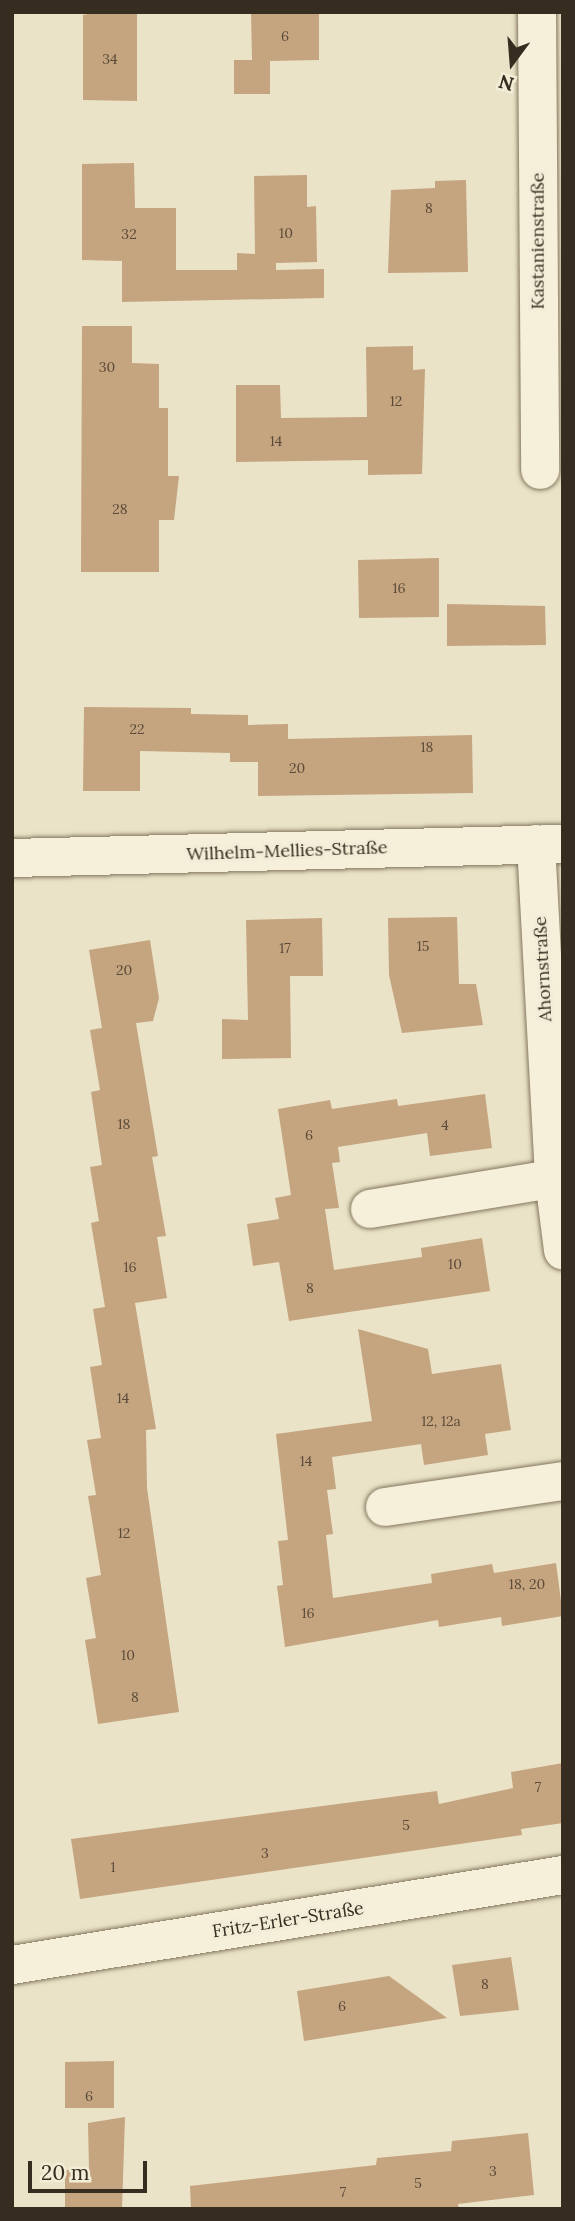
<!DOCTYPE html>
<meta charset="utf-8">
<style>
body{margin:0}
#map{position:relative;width:575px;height:2221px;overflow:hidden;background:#eae3c7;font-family:Lora,serif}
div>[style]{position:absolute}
.building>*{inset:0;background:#c5a480}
.roads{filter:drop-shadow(0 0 2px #84765e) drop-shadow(0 0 2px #84765e)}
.minor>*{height:38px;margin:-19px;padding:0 19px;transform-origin:19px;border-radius:19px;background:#f6f0da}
span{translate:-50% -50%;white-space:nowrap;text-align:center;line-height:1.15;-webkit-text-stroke:6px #f2edd6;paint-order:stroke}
.number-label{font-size:14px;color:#5a4b38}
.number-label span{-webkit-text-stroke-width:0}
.street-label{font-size:18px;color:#362d20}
.frame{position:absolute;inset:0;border:14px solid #362d20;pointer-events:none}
.north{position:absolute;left:477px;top:28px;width:70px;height:70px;-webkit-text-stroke:5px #f2edd6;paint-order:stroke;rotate:196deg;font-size:19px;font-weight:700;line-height:28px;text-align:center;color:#362d20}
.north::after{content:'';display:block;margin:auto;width:24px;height:32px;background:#362d20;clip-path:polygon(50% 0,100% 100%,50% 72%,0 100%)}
.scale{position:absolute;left:28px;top:2161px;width:119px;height:32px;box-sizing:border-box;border:4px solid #362d20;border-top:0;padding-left:9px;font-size:21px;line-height:24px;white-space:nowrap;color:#362d20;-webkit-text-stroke:5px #f2edd6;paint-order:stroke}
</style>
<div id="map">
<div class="building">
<i style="clip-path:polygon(98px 12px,137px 12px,137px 101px,83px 100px,83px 15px)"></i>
<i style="clip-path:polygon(251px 12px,319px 12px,319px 60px,270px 61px,270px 94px,234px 94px,234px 60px,252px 60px)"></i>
<i style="clip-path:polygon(134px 163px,135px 208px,176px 208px,176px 270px,237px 270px,237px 253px,255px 254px,254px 176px,307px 175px,307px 207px,316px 206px,317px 262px,276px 263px,276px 270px,324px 269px,324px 298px,122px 302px,122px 261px,82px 260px,82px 164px)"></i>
<i style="clip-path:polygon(466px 180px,468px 272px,388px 273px,391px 190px,435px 188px,435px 181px)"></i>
<i style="clip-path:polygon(82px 326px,132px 326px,132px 363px,159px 364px,159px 408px,168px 408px,168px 476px,179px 476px,174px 520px,159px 520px,159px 572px,81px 572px)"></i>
<i style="clip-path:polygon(413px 346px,413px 370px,425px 369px,422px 474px,368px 475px,368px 460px,236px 462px,236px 385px,280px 385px,281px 418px,367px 417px,366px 347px)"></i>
<i style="clip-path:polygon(439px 558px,439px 617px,359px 618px,358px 560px)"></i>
<i style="clip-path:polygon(447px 604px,545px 606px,546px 645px,447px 646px)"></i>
<i style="clip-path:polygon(84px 707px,191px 708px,191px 714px,248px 715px,248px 725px,288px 724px,288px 739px,472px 735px,473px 793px,258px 796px,258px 762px,230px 762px,230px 753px,140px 751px,140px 791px,83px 791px)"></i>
<i style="clip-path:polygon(457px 917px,459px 984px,476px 984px,483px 1025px,402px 1033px,389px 975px,388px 918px)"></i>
<i style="clip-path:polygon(322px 918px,323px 976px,290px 976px,291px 1058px,222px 1059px,222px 1019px,248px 1020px,246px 920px)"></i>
<i style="clip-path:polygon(150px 940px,159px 998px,153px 1021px,136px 1023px,158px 1156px,152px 1157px,166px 1236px,157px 1237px,167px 1298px,135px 1303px,156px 1429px,146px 1430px,147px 1488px,179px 1712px,98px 1724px,85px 1640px,96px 1638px,86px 1578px,101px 1575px,88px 1496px,96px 1495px,87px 1440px,101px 1438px,90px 1367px,102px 1365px,93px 1309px,105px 1307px,91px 1223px,99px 1221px,90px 1167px,102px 1165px,91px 1092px,100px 1090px,90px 1030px,102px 1028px,89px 950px)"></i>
<i style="clip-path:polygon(485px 1094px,492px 1148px,430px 1156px,427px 1133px,338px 1147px,340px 1162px,332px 1163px,339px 1208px,325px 1209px,334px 1270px,422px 1257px,421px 1248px,482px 1238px,490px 1291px,289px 1321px,279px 1262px,253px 1266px,247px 1224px,279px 1219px,275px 1198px,291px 1195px,278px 1109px,330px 1100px,332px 1109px,397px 1099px,398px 1106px)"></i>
<i style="clip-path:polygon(358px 1329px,428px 1349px,432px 1374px,501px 1364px,511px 1430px,485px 1434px,488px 1455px,424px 1465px,421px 1444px,332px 1457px,336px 1489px,327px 1490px,333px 1534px,326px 1535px,333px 1598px,432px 1583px,431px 1574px,492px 1564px,494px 1573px,556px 1563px,563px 1616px,502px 1626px,501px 1617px,439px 1627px,438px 1620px,285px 1647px,277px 1586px,283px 1585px,278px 1541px,288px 1540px,276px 1434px,372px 1421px)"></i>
<i style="clip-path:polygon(563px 1763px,563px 1823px,521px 1829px,522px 1835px,80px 1899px,71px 1839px,437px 1791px,439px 1804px,513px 1788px,511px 1772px)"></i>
<i style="clip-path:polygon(511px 1957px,519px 2010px,460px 2016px,452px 1965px)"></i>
<i style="clip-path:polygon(389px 1976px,447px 2018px,304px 2041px,297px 1991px)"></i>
<i style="clip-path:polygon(114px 2061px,114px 2108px,65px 2108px,65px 2062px)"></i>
<i style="clip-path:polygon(125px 2117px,122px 2209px,65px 2209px,65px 2170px,89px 2170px,88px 2123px)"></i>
<i style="clip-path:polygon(528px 2133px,534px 2195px,458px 2204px,459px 2209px,191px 2209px,190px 2186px,376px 2165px,377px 2158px,451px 2151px,452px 2141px)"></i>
</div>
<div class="roads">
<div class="minor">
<i style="left:537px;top:12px;width:458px;rotate:89.6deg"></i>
<i style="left:536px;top:844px;width:335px;rotate:86.9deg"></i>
<i style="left:554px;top:1179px;width:72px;rotate:82.8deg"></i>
<i style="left:12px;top:858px;width:551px;rotate:-1.46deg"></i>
<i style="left:370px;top:1209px;width:196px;rotate:-9.4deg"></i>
<i style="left:385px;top:1507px;width:180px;rotate:-8.3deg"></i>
<i style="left:12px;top:1965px;width:558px;rotate:-9.28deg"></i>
</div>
</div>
<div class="number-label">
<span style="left:285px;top:36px">6</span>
<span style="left:110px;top:59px">34</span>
<span style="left:429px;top:208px">8</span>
<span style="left:286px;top:233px">10</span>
<span style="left:129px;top:234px">32</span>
<span style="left:107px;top:367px">30</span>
<span style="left:396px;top:401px">12</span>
<span style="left:276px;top:441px">14</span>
<span style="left:120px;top:509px">28</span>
<span style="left:399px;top:588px">16</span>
<span style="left:137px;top:729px">22</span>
<span style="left:427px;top:747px">18</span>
<span style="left:297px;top:768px">20</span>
<span style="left:423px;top:946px">15</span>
<span style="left:285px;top:948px">17</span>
<span style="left:124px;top:970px">20</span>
<span style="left:124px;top:1124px">18</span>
<span style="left:445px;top:1125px">4</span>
<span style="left:309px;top:1135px">6</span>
<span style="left:455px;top:1264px">10</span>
<span style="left:130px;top:1267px">16</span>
<span style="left:310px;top:1288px">8</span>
<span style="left:123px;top:1398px">14</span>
<span style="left:441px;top:1421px">12, 12a</span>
<span style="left:306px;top:1461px">14</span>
<span style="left:124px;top:1533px">12</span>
<span style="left:527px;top:1584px">18, 20</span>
<span style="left:308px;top:1613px">16</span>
<span style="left:128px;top:1655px">10</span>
<span style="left:135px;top:1697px">8</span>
<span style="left:538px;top:1787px">7</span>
<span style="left:406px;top:1825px">5</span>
<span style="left:265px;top:1853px">3</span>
<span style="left:113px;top:1867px">1</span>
<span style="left:485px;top:1984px">8</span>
<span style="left:342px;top:2006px">6</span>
<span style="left:89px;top:2096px">6</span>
<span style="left:493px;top:2171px">3</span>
<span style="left:418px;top:2183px">5</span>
<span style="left:343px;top:2192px">7</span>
</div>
<div class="street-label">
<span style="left:538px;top:241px;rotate:-90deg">Kastanienstraße</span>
<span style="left:287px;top:851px;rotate:-2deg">Wilhelm-Mellies-Straße</span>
<span style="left:543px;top:969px;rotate:-93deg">Ahornstraße</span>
<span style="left:288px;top:1920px;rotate:-9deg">Fritz-Erler-Straße</span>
</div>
<div class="frame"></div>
<div class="north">N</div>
<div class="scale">20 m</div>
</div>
